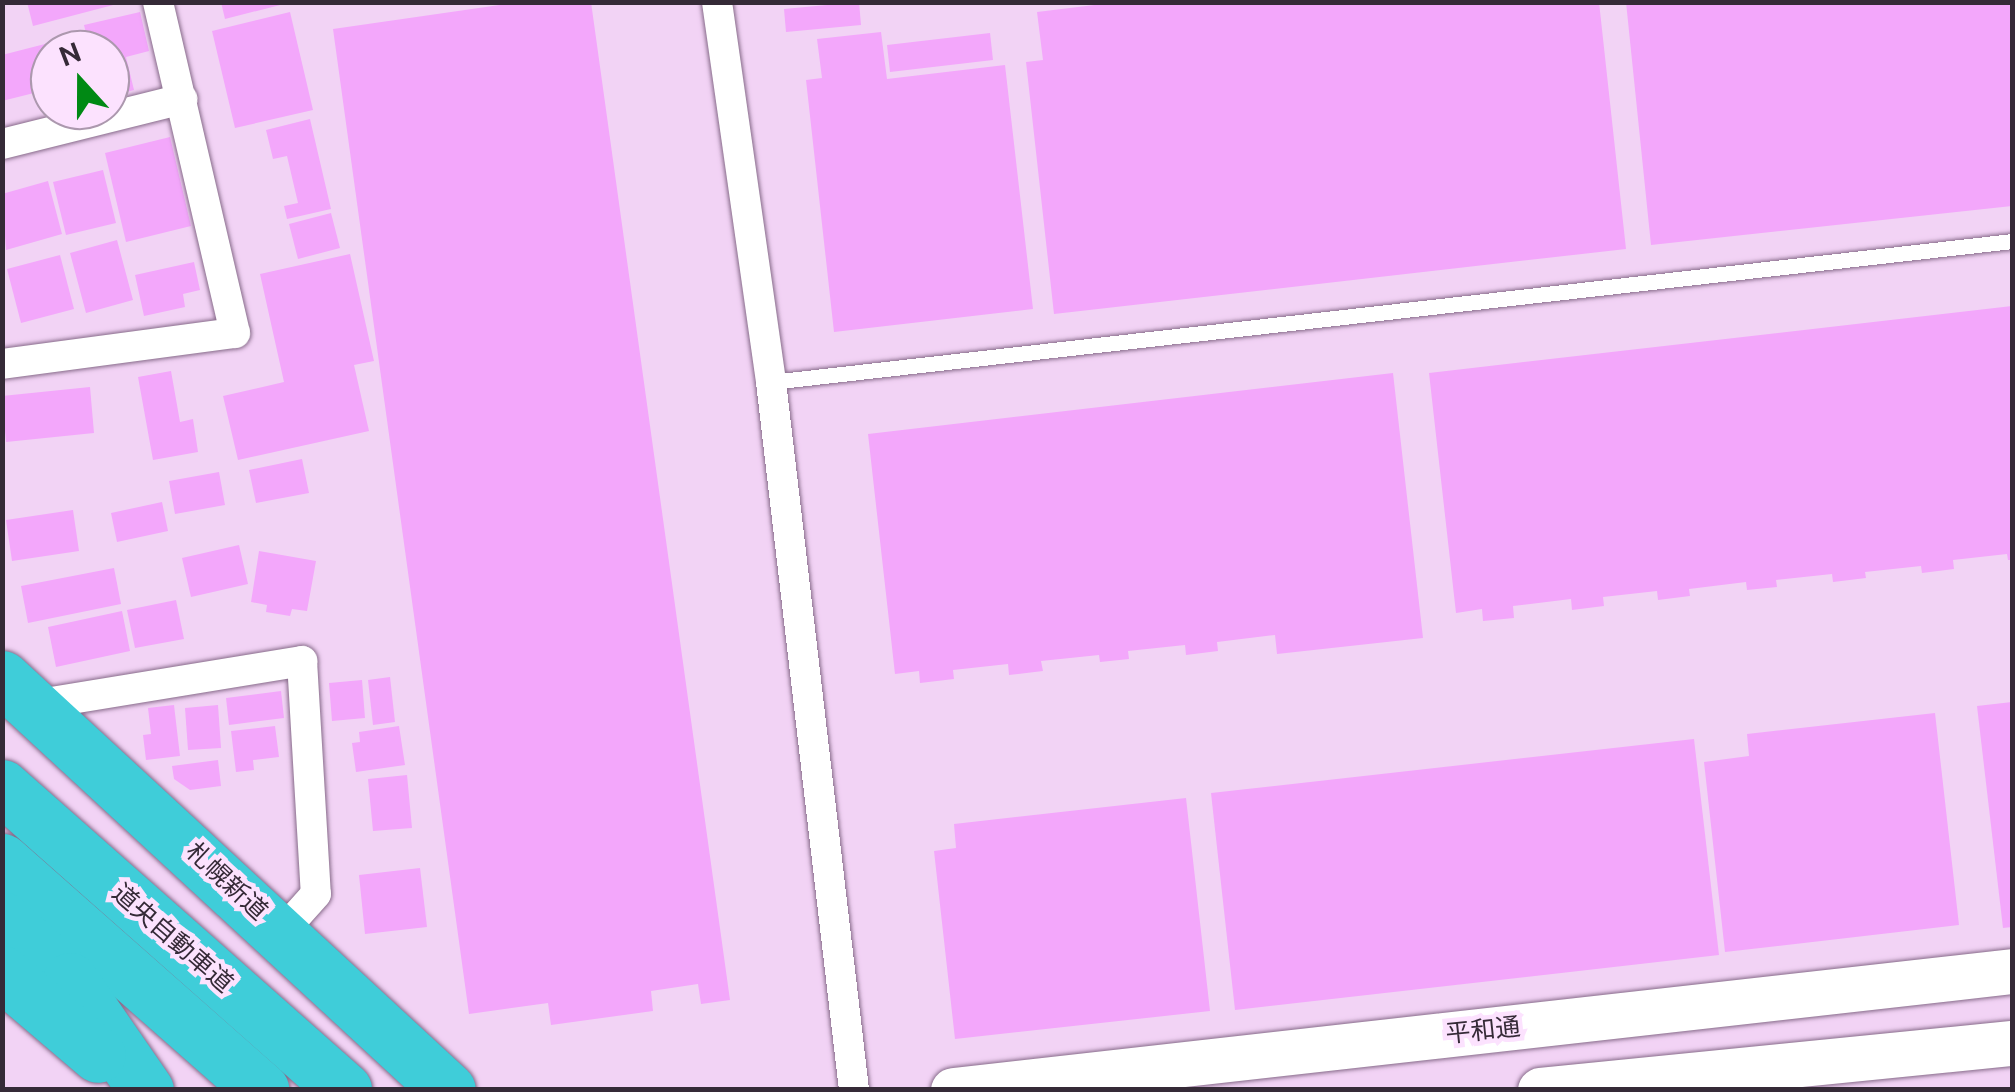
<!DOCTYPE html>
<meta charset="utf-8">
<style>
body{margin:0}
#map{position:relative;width:2015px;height:1092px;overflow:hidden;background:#f2d3f5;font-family:Ubuntu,"Noto Sans JP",sans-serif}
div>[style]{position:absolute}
.building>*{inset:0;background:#f3a7fb}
.roads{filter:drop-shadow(0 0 2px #876b8a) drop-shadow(0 0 2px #876b8a)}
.lane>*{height:15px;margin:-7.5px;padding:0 7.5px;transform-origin:7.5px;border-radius:7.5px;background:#fff}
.street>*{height:30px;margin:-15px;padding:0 15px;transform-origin:15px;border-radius:15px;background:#fff}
.secondary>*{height:45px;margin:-22.5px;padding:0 22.5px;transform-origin:22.5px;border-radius:22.5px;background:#fff}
.highway>*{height:55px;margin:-27.5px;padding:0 27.5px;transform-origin:27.5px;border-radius:27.5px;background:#3fcdd9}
span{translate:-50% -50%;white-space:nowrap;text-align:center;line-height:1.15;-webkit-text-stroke:9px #fce2fe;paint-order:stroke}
.street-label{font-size:25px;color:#352a37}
.frame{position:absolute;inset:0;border:5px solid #352a37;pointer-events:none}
.north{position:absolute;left:30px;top:30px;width:100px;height:100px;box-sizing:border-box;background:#fce2fe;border:2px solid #ac98ae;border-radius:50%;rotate:339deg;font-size:28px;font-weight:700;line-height:40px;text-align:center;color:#352a37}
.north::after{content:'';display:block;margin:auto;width:35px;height:45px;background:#008914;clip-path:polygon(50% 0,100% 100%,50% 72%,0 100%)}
</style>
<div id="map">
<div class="building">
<i style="clip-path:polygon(27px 2px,117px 2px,117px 4px,33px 26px)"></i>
<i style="clip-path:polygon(221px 2px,284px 2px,284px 4px,225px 19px)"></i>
<i style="clip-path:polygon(520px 2px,591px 2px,730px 1000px,701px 1004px,698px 984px,651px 991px,653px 1011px,551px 1025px,548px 1003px,469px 1014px,333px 29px)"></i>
<i style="clip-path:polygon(859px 2px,861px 25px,786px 32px,784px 9px)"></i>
<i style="clip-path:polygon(1119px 2px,1599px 2px,1626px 249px,1054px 314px,1026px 62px,1043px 60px,1037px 12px)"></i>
<i style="clip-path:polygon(1626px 2px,2012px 2px,2012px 206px,1651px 245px)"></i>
<i style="clip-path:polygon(140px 12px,149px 51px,126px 57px,134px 90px,110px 96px,110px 50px,90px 50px,84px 25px)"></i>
<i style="clip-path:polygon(290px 12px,313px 110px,235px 128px,212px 31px)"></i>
<i style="clip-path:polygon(881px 32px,887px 79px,1005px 65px,1033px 309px,834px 332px,806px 80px,822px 78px,817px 39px)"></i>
<i style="clip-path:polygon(990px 33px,993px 60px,890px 72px,887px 45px)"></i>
<i style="clip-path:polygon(80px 35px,84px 50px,50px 50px,50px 89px,2px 101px,2px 55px)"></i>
<i style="clip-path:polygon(310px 119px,331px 209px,287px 219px,284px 206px,298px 203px,287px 156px,273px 159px,266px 130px)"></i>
<i style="clip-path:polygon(170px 137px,191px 226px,126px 242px,105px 153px)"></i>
<i style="clip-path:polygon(103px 170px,116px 223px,66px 235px,53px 182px)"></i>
<i style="clip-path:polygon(48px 181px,62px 234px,6px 250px,2px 194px)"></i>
<i style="clip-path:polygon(331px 213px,340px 248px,298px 259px,289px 224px)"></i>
<i style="clip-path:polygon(117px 240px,133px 300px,86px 313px,70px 253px)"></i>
<i style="clip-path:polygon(350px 254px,374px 361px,354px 365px,369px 431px,238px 460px,223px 396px,284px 382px,260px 274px)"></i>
<i style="clip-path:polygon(60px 255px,74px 309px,21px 323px,7px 269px)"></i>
<i style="clip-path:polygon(194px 262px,200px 290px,183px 294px,185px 307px,144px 316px,135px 275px)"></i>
<i style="clip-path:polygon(2012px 306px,2012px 560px,2008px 560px,2007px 554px,1953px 560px,1954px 569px,1922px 573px,1921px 566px,1865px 572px,1866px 578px,1833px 582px,1832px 574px,1776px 580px,1777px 587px,1747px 590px,1746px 582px,1689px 589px,1690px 596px,1658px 600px,1657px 591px,1603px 597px,1604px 606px,1572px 610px,1571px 599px,1513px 606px,1514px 618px,1483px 621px,1482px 609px,1456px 613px,1429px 373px)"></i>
<i style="clip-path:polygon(171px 371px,180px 422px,193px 419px,198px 452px,153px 460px,138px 377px)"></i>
<i style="clip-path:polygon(1393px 373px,1423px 638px,1277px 654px,1275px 635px,1217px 642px,1218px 651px,1186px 655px,1185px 645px,1128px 651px,1129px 659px,1100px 662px,1099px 655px,1041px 661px,1043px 671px,1009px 675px,1008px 664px,953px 670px,954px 679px,920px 683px,919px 671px,895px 674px,868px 434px)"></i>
<i style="clip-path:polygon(90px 387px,94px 433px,6px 442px,2px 396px)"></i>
<i style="clip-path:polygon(302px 459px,309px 493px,256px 503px,249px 470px)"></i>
<i style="clip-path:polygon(219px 472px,225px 505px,175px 514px,169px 481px)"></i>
<i style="clip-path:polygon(162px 502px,168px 531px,117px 542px,111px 513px)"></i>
<i style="clip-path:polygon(73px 510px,79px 551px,12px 561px,6px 520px)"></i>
<i style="clip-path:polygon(239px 545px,248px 584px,191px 597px,182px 558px)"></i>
<i style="clip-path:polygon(259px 551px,316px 561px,307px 611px,292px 609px,290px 616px,266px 612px,267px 605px,251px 602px)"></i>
<i style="clip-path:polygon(114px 568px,121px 604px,28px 623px,21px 586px)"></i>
<i style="clip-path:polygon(176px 600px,184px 639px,135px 648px,127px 610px)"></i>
<i style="clip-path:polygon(122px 611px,130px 651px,56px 667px,48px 627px)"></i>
<i style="clip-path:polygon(390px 677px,395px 722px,373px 725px,368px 680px)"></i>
<i style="clip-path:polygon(362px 680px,365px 718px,332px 721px,329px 683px)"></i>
<i style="clip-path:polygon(281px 691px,284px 718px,229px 725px,226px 698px)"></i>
<i style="clip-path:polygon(2012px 702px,2012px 927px,2003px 928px,1977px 706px)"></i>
<i style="clip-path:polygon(174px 705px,180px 756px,146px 760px,143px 735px,151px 734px,148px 708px)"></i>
<i style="clip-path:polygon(218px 705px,221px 748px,188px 750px,185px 708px)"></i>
<i style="clip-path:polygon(1935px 713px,1959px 925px,1725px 952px,1704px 762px,1749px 756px,1747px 734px)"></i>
<i style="clip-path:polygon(275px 726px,279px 757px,253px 760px,254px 770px,236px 772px,231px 731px)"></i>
<i style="clip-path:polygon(399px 726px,405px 765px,356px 772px,352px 743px,360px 742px,359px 732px)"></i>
<i style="clip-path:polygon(1694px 739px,1719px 955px,1235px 1010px,1211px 793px)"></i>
<i style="clip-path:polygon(218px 760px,221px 786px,190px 790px,174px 779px,172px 766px)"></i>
<i style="clip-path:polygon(407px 775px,412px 828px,373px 831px,368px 779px)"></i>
<i style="clip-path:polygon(1186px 798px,1210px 1011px,955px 1039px,934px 851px,956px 848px,954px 824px)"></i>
<i style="clip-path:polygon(420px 868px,427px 927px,365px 934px,359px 875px)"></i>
</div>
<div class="roads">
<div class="lane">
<i style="left:771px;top:382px;width:1249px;rotate:-6.48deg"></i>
</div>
<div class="street">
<i style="left:717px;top:2px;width:384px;rotate:81.9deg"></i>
<i style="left:771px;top:382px;width:713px;rotate:83.31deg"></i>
<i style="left:2px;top:144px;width:186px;rotate:-14deg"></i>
<i style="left:2px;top:364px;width:235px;rotate:-7.6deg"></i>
<i style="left:235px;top:333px;width:340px;rotate:-103.1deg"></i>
<i style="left:34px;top:705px;width:272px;rotate:-9.3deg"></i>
<i style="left:302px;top:661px;width:233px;rotate:86.6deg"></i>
<i style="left:316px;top:894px;width:51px;rotate:131.8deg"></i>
</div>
<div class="secondary">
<i style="left:953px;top:1090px;width:1066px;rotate:-6.41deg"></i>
<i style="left:1540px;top:1090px;width:474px;rotate:-5.7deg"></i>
</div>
<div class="highway">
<i style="left:2px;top:678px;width:607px;rotate:42.73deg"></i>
<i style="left:2px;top:787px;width:457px;rotate:41.5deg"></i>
<i style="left:2px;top:861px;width:346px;rotate:41.4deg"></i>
<i style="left:2px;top:919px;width:91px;rotate:41.9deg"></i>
<i style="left:70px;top:980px;width:134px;rotate:55.4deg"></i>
<i style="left:2px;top:973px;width:126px;rotate:40.5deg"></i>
</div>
</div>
<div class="street-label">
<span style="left:227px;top:881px;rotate:43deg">札幌新道</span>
<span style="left:173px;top:938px;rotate:41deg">道央自動車道</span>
<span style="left:1483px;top:1030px;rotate:-6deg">平和通</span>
</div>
<div class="frame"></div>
<div class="north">N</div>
</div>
